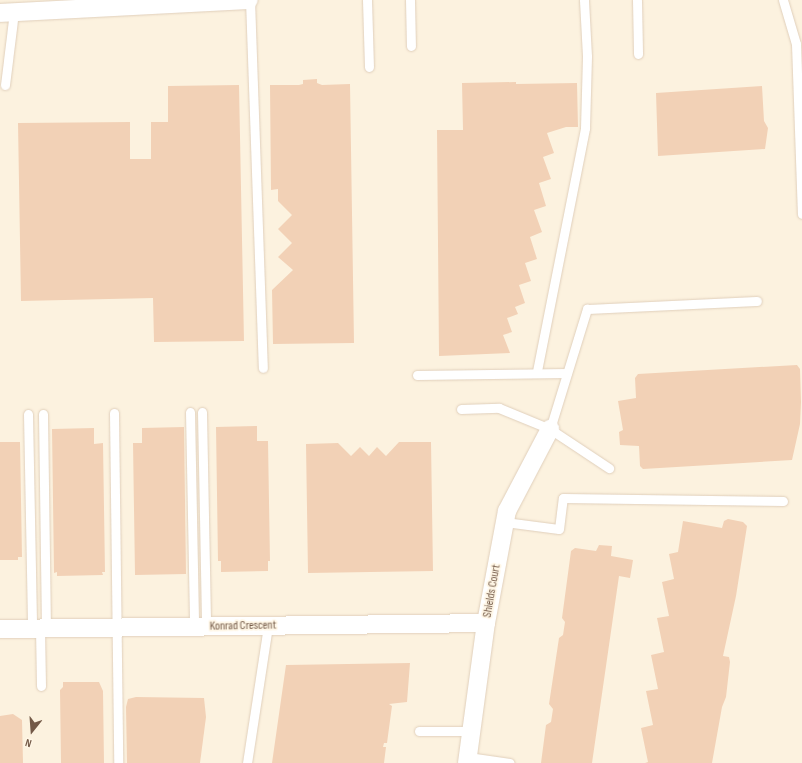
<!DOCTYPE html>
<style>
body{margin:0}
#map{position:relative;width:802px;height:763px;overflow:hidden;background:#fcf2df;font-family:"Sofia Sans Condensed",sans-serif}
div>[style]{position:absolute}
.building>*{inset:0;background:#f2d1b6}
.roads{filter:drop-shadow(0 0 1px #e0cfbb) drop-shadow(0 0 1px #e0cfbb)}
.lane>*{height:9px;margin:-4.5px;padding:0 4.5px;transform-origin:4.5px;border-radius:4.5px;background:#fff}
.street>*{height:18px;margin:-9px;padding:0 9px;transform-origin:9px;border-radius:9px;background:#fff}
span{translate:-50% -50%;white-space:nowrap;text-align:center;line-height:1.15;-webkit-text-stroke:3.5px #fff6e5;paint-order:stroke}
.street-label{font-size:12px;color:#735947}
.north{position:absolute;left:12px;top:711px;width:40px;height:40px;-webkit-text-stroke:3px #fff6e5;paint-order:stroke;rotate:197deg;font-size:11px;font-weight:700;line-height:16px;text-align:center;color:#735947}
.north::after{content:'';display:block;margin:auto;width:14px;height:18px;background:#735947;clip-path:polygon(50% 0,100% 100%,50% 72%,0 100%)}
</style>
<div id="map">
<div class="building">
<i style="clip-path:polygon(317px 79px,317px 83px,322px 85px,350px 84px,354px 343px,273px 344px,272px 290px,293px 270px,278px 257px,292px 243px,278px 229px,292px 215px,278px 201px,278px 189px,271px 190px,270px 85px,299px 85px,303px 84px,303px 80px)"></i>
<i style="clip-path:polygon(516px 82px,516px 84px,577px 83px,578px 127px,566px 127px,547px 133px,554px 153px,543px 157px,551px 179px,539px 183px,546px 206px,534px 210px,542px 232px,530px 237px,537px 259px,525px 263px,531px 281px,519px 285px,525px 303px,515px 307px,518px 314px,507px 318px,512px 332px,503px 335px,510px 353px,439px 356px,437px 130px,463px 130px,462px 83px)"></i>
<i style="clip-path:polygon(239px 85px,244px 341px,154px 342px,153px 298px,21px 301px,18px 123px,130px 122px,130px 159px,151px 159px,151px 122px,168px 122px,168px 86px)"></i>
<i style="clip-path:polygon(762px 86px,764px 121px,768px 128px,765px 149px,658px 156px,656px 93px)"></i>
<i style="clip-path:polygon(797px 365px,800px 369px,801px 402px,800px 424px,792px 460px,643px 469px,640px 466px,639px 446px,620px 445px,619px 432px,623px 430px,618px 401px,636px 398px,635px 378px,638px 374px)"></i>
<i style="clip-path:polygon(257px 426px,257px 441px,268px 441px,270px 561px,268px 561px,268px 571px,221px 572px,221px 561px,218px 561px,216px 427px)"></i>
<i style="clip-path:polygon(184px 427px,186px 574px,135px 575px,133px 443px,142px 443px,142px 428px)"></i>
<i style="clip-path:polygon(94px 428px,94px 444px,103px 443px,105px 572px,102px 572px,103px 575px,57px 576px,57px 572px,54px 573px,52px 429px)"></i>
<i style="clip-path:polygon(0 442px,20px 442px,22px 557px,18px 557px,18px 560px,0 560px)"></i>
<i style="clip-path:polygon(399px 442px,431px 442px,433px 571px,308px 573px,306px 444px,338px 443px,351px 456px,360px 447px,369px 456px,377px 447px,386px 456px)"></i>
<i style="clip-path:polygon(728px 519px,743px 522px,747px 526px,736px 596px,723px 656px,729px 657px,730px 662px,726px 697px,722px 707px,712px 763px,645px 763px,648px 762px,641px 728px,653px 725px,646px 691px,658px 689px,651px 655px,664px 652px,657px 618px,669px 616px,662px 582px,674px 579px,669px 554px,678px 552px,683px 521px,722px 528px,724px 521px)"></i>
<i style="clip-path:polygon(599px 545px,612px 546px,611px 556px,633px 560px,630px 578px,619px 576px,592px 763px,541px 763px,546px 725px,551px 722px,553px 709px,549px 704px,559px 638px,563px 635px,565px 622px,562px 618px,571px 551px,575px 548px,596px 551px)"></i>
<i style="clip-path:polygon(410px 663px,407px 702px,389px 704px,392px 706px,387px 743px,384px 743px,383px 747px,386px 747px,384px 763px,272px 763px,286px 665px)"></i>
<i style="clip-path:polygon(63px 682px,99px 682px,103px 691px,104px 763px,61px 763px,60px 690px,63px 687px)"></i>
<i style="clip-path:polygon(136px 697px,204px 698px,206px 717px,200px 763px,127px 763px,126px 707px,128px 699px)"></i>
<i style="clip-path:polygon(13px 714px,22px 720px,23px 763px,0 763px,0 716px)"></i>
</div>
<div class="roads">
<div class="lane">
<i style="left:250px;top:0;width:368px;rotate:88deg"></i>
<i style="left:367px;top:0;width:67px;rotate:88.3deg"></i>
<i style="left:410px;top:0;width:46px;rotate:88.8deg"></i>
<i style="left:637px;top:0;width:54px;rotate:88.9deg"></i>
<i style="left:783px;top:0;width:46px;rotate:73.5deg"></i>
<i style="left:796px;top:44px;width:170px;rotate:88deg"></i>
<i style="left:5px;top:85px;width:74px;rotate:-83deg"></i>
<i style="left:537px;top:371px;width:248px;rotate:-78.8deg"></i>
<i style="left:585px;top:128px;width:72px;rotate:-88.4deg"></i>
<i style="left:587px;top:56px;width:56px;rotate:-93.1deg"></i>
<i style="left:417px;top:375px;width:150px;rotate:-0.8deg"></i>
<i style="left:461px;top:409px;width:38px;rotate:-2deg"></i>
<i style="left:499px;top:408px;width:55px;rotate:22.4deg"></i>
<i style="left:550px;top:429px;width:71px;rotate:33.5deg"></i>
<i style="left:190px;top:412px;width:215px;rotate:88.9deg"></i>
<i style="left:202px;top:412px;width:214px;rotate:88.9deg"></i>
<i style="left:114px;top:413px;width:350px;rotate:89.3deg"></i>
<i style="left:28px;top:414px;width:214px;rotate:88.9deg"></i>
<i style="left:43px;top:414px;width:214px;rotate:89.2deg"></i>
<i style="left:550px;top:429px;width:126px;rotate:-72.9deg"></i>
<i style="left:587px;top:309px;width:170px;rotate:-2.7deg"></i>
<i style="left:505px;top:522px;width:54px;rotate:7.4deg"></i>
<i style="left:559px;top:529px;width:31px;rotate:-83deg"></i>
<i style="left:563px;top:498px;width:220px;rotate:0.8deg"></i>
<i style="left:40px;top:628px;width:58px;rotate:89deg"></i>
<i style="left:419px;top:731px;width:52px"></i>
<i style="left:468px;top:757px;width:42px;rotate:8.1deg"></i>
<i style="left:247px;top:763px;width:139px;rotate:-81.3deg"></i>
</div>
<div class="street">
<i style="left:0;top:13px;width:249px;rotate:-3deg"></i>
<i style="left:0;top:629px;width:486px;rotate:-0.7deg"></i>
<i style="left:467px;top:763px;width:141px;rotate:-82.3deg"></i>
<i style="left:486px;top:623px;width:114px;rotate:-79.4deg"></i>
<i style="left:507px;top:511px;width:93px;rotate:-62.3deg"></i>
</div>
</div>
<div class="street-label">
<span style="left:492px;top:591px;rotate:-80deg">Shields Court</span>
<span style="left:243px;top:626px;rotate:-1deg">Konrad Crescent</span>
</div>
<div class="north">N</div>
</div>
